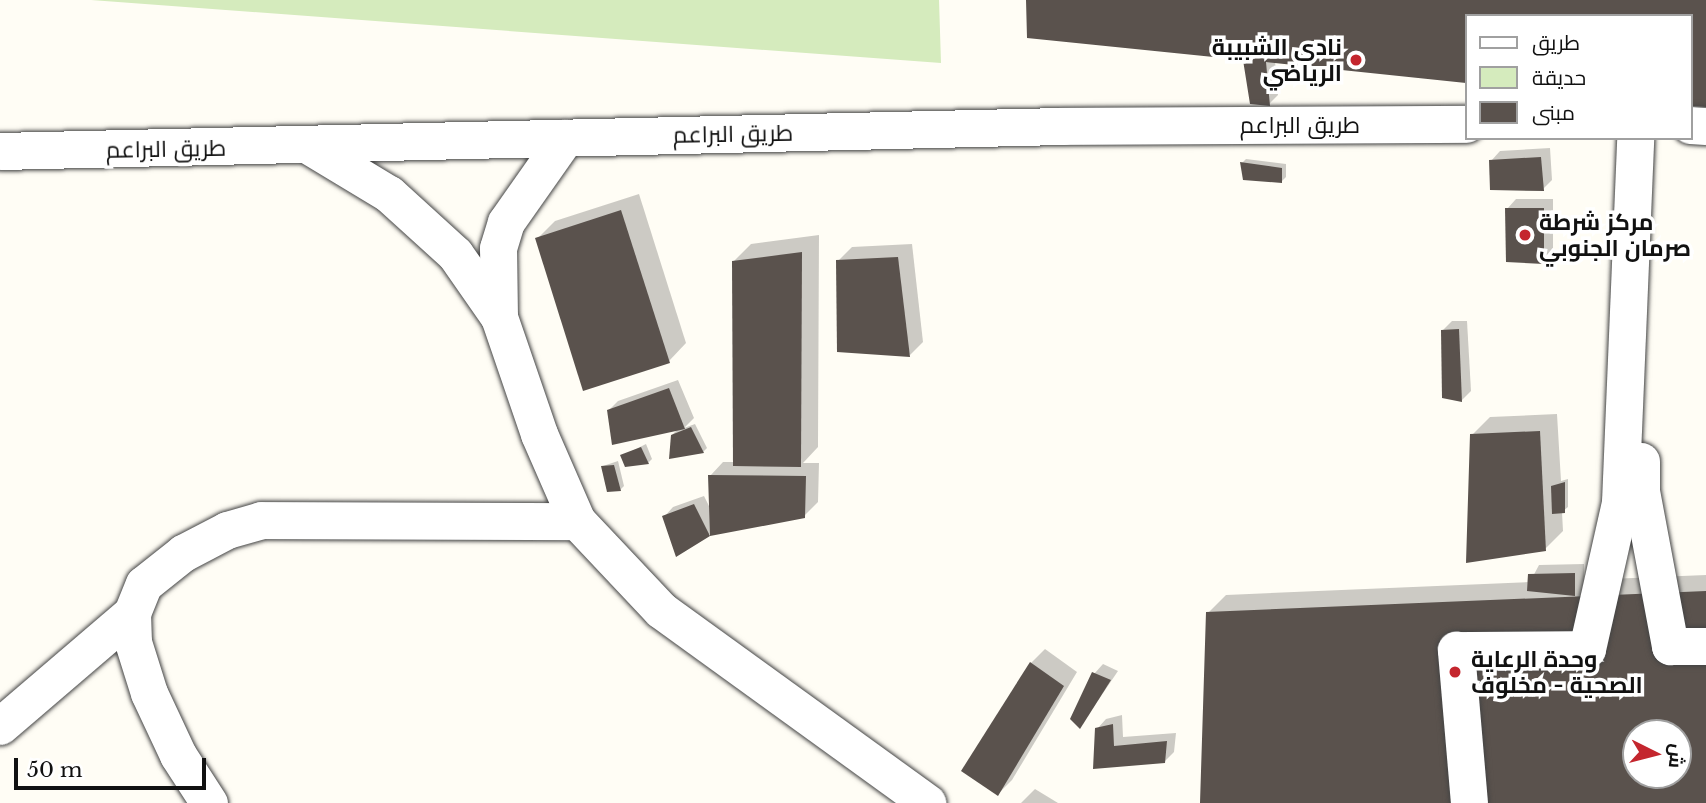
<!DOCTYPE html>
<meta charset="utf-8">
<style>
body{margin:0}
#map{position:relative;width:1706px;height:803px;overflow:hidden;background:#fffdf5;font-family:"Libre Baskerville",Cairo,serif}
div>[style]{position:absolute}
.green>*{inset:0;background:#d5ebbd}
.shadow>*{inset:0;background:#0003}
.building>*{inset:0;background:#5a524d}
.roads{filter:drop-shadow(0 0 2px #444) drop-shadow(0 0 2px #444)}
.minor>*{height:37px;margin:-18.5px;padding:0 18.5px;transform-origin:18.5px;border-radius:18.5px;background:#fff}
.dots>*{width:19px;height:19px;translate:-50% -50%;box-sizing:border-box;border:4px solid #fff;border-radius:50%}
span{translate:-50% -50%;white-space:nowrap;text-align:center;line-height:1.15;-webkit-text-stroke:7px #fff;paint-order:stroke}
.poi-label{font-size:23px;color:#111;font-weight:700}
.right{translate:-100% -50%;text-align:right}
.left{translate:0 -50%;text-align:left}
.street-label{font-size:23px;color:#111}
.legend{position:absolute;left:1465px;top:14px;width:228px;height:126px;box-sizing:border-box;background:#fff;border:2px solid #a0a0a0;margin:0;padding:9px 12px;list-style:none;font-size:21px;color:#111}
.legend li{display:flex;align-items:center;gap:14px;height:35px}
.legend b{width:35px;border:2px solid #a0a0a0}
.north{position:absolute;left:1622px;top:719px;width:70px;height:70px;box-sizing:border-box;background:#fff;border:2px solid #a0a0a0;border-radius:50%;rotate:96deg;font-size:19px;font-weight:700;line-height:28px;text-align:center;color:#111}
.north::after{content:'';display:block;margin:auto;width:24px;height:32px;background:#c4262e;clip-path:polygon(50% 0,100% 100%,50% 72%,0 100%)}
.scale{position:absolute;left:14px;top:758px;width:192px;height:32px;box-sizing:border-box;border:4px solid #111;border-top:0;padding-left:9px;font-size:21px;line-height:24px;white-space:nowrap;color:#111;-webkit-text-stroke:5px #fff;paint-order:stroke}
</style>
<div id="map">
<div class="green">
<i style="clip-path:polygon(91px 0,939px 0,941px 63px)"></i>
</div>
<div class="shadow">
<i style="clip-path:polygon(1027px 0,1706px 0,1706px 106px,1690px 16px,1466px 16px,1466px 81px,1275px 61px,1278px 95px,1269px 104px,1245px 58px)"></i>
<i style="clip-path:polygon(1550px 148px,1552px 180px,1543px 189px,1491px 161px,1500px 151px)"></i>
<i style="clip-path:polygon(1246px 159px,1286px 164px,1286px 177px,1282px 181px,1242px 163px)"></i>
<i style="clip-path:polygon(639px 194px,686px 343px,669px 361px,537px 239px,555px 221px)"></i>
<i style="clip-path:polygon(1516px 199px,1553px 199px,1553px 253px,1544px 263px,1507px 209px)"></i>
<i style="clip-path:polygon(819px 235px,818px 447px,803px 463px,819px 463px,818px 502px,804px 516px,710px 534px,677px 554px,664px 517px,673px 507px,704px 496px,711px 510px,710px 476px,723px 462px,734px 462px,733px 262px,751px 244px)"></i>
<i style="clip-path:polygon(912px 244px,923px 342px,910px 355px,838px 261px,852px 247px)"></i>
<i style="clip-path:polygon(1452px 321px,1467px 321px,1471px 391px,1462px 400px,1443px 330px)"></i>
<i style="clip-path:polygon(678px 380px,694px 418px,684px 428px,695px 424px,707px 448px,703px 452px,672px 435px,679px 428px,609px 410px,618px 401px)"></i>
<i style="clip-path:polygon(1557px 414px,1561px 481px,1568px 479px,1568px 507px,1562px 512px,1563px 531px,1545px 549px,1472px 435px,1490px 417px)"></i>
<i style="clip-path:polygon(646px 444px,652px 459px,648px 463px,622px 456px)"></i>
<i style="clip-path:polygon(618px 461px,624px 486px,620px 490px,603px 466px)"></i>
<i style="clip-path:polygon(evenodd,1584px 564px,1584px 580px,1706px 575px,1706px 803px,1202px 803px,1208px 613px,1226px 595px,1530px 582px,1539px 565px,1584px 564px,1636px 733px,1678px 733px,1678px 775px,1636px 775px,1636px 733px)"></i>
<i style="clip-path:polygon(1045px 649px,1077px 672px,1012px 780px,998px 794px,963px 771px,1031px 663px)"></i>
<i style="clip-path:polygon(1103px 664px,1118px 671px,1080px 727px,1094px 674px)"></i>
<i style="clip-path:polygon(1122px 715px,1123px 737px,1176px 733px,1174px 752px,1164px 762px,1094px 767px,1097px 729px,1106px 719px)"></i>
<i style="clip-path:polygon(1035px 789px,1058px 803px,1021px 803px)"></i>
</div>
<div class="building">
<i style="clip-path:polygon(1026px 0,1706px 0,1706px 107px,1690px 106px,1690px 16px,1466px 16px,1466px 83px,1266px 62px,1270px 106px,1250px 104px,1243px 60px,1027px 38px)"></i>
<i style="clip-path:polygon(1541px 157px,1544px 191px,1490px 190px,1489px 160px)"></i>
<i style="clip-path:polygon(1240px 162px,1282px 168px,1282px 183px,1243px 180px)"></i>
<i style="clip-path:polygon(1505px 208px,1544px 208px,1544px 264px,1506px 262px)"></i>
<i style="clip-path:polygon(621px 210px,670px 363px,583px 391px,535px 238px)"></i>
<i style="clip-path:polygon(802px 252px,801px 467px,733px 466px,732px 261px)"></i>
<i style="clip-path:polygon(898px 257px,910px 357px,837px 352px,836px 260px)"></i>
<i style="clip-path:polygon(1459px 329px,1462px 402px,1442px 398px,1441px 330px)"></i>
<i style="clip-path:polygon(669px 388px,685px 429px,612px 445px,607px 410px)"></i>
<i style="clip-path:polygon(691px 427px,704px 453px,669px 459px,671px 435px)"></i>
<i style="clip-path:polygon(1540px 431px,1546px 551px,1466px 563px,1470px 434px)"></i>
<i style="clip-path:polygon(641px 447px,649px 464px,625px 467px,620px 455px)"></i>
<i style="clip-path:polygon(614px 465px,621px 491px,607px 492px,601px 466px)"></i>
<i style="clip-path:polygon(708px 475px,806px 476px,805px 518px,710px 536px,676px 557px,662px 516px,694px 504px,710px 536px)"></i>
<i style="clip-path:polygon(1565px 482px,1565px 513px,1552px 514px,1551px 486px)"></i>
<i style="clip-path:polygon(1575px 573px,1575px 596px,1527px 591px,1528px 574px)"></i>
<i style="clip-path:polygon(evenodd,1706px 591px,1706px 803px,1200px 803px,1206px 612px,1706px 591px,1636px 733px,1678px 733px,1678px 775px,1636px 775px,1636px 733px)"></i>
<i style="clip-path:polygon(1030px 662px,1064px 686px,998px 796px,961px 771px)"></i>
<i style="clip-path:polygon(1092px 672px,1111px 680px,1080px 729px,1070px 719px)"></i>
<i style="clip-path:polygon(1113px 724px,1114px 746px,1167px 741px,1165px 763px,1093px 769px,1095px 728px)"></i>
</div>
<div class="roads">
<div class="minor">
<i style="left:1690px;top:125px;width:16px;rotate:4deg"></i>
<i style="left:311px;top:147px;width:91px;rotate:31.1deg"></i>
<i style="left:389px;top:194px;width:89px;rotate:42.3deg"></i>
<i style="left:455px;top:254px;width:77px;rotate:55.1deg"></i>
<i style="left:499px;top:317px;width:124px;rotate:71.1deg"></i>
<i style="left:539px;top:434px;width:95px;rotate:66.4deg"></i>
<i style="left:577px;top:521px;width:122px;rotate:46.7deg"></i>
<i style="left:661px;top:610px;width:329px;rotate:35.9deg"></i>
<i style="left:0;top:151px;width:1064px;rotate:-1.35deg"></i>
<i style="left:1064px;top:126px;width:402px;rotate:-0.3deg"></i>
<i style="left:499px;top:317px;width:69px;rotate:-90.8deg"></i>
<i style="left:498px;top:248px;width:27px;rotate:-73deg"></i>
<i style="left:506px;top:222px;width:103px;rotate:-54.9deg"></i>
<i style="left:1641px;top:461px;width:30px;rotate:90deg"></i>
<i style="left:1641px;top:491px;width:158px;rotate:79.4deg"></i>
<i style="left:1670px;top:646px;width:36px"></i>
<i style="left:0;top:726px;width:174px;rotate:-40.6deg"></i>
<i style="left:209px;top:803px;width:57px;rotate:-122.9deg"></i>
<i style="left:178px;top:755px;width:68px;rotate:-115.1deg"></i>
<i style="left:149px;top:693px;width:53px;rotate:-107.4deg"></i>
<i style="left:133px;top:642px;width:29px;rotate:-92deg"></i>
<i style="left:132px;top:613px;width:31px;rotate:-68deg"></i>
<i style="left:144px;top:584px;width:50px;rotate:-38.5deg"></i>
<i style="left:183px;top:553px;width:50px;rotate:-27.6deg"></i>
<i style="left:227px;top:530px;width:35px;rotate:-16deg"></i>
<i style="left:261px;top:520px;width:316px;rotate:0.2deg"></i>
<i style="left:1469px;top:803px;width:154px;rotate:-94.9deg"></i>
<i style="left:1456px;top:650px;width:131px;rotate:-0.4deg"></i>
<i style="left:1587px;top:649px;width:151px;rotate:-77.3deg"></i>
<i style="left:1620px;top:502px;width:364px;rotate:-87.6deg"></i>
</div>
</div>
<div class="dots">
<i style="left:1356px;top:60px;background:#c4262e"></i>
<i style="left:1525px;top:235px;background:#c4262e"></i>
<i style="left:1455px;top:672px;background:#c4262e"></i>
</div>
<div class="poi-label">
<span class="right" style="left:1342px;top:60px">نادي الشبيبة<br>الرياضي</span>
<span class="left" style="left:1539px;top:235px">مركز شرطة<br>صرمان الجنوبي</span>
<span class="left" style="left:1471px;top:672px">وحدة الرعاية<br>الصحية - مخلوف</span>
</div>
<div class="street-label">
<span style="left:1300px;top:125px">طريق البراعم</span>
<span style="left:733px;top:134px;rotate:-1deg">طريق البراعم</span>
<span style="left:166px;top:149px;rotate:-1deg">طريق البراعم</span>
</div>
<ul class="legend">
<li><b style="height:9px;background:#fff"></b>طريق</li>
<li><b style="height:19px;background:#d5ebbd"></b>حديقة</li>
<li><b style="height:19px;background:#5a524d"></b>مبنى</li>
</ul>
<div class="north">ش</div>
<div class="scale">50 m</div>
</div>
